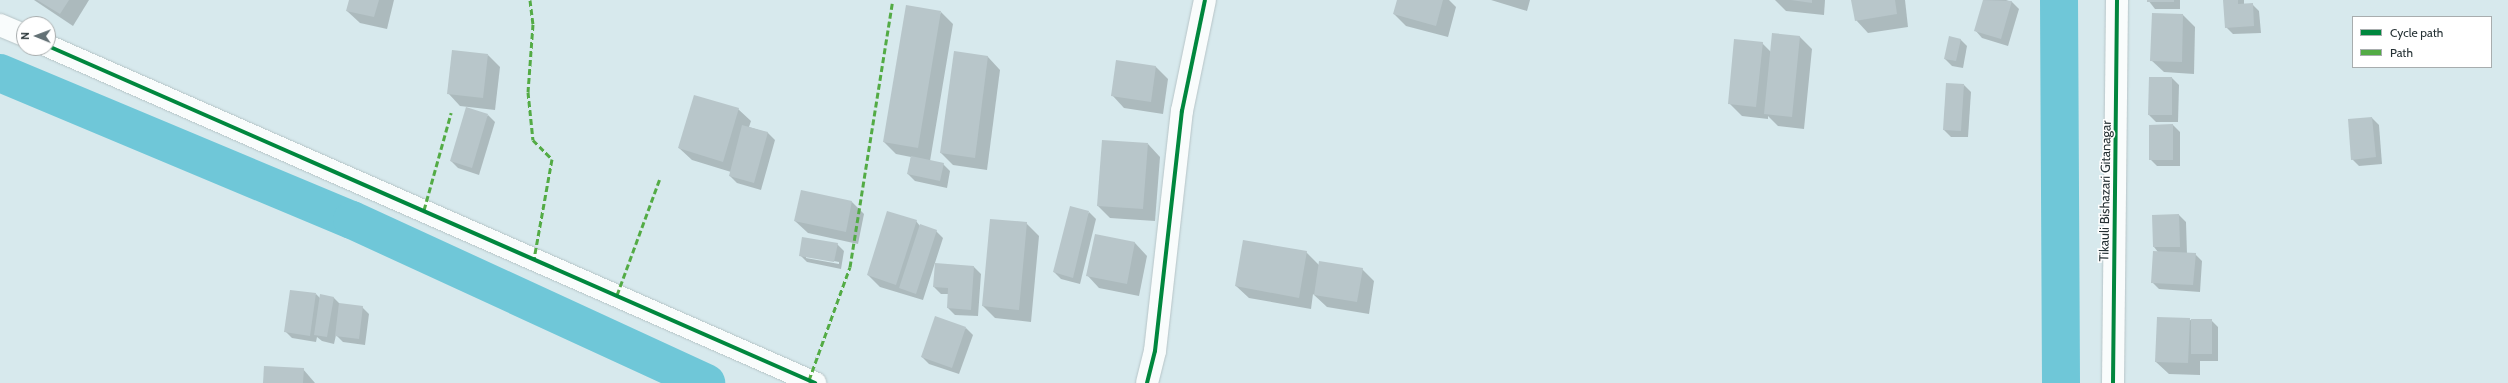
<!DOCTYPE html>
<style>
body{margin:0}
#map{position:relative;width:2508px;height:383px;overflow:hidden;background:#d7e9ed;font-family:Cabin,sans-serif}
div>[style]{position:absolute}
.shadow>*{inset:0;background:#0003}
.canal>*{height:38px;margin:-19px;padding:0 19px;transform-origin:19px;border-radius:19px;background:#6fc7d8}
.building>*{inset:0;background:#b8c6ca}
.roads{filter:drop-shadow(0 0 1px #b6c4c7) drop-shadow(0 0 1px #b6c4c7)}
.minor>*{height:22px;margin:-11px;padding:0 11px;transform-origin:11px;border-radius:11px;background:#f9fcfc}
.quiet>*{height:3px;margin-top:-1.5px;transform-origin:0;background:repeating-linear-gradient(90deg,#53ab45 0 6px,transparent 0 9px)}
.cycleway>*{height:4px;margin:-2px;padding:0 2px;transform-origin:2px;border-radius:2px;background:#00873e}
span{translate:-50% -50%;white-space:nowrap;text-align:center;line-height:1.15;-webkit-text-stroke:3px #fff;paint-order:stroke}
.street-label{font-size:13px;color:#253134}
.legend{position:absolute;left:2352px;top:16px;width:140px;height:52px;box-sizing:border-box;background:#fff;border:1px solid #a8adae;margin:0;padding:5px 7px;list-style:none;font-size:12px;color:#253134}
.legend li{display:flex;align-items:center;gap:8px;height:20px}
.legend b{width:20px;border:1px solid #a8adae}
.north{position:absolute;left:16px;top:16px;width:40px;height:40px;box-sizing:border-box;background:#fff;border:1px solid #a8adae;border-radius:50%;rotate:271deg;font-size:11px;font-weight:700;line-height:16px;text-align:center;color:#253134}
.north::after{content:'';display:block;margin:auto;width:14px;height:18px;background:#637175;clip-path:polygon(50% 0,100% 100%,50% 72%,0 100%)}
</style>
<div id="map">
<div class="shadow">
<i style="clip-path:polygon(34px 0,89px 0,73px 26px)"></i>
<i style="clip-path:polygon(350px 0,394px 0,387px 29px,360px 23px,347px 11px)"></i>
<i style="clip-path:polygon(1398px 0,1449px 0,1456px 7px,1448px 37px,1406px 26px,1394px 14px)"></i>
<i style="clip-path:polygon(1491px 0,1530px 0,1527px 11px)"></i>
<i style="clip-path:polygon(1775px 0,1825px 0,1824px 15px,1786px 11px)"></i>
<i style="clip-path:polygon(1852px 0,1905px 0,1908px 27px,1868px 33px,1856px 20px)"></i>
<i style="clip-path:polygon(1984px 0,2006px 0,2012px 2px,2019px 9px,2008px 46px,1982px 38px,1975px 30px)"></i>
<i style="clip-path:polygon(2148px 0,2180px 0,2180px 9px,2155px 9px)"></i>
<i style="clip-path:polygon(2224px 0,2244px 0,2244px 5px,2252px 4px,2259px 11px,2261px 33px,2233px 34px,2226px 27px)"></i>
<i style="clip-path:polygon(941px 12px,953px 24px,930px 161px,943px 164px,950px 171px,947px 188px,915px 181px,908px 174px,911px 157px,896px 154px,884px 142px)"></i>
<i style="clip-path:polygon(2183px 15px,2195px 27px,2194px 74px,2164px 72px,2151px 60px)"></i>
<i style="clip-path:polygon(1773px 34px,1800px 37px,1812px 49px,1804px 129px,1778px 126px,1768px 116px,1768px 119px,1742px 116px,1730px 104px,1762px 43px,1771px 52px)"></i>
<i style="clip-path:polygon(1960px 39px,1967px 46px,1963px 68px,1952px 66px,1945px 59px)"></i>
<i style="clip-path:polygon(955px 53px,988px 57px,1000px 70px,987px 170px,953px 165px,941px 153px)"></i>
<i style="clip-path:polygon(488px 55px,500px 67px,495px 110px,460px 106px,448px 93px)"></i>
<i style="clip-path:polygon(1117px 61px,1156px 67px,1168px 79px,1163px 114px,1124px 108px,1112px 95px)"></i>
<i style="clip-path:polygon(2172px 78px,2179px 85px,2178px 122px,2156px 122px,2149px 115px)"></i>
<i style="clip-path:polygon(1964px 85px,1971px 92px,1968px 137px,1951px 137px,1944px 130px)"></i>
<i style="clip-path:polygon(738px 109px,751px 121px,749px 127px,768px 133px,775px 140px,761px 190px,737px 183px,730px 176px,731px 172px,692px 160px,679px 148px)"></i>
<i style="clip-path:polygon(488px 115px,495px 122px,479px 175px,458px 168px,451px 161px)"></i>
<i style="clip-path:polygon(2372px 118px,2379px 125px,2382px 164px,2359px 166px,2352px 159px)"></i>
<i style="clip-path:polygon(2173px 125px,2180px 132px,2180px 166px,2157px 166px,2150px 159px)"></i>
<i style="clip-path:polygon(1148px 144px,1160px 157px,1155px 221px,1110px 218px,1098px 206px)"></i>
<i style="clip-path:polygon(852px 202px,864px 214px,858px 244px,808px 233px,795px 221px)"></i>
<i style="clip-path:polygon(1089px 212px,1096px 219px,1080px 284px,1061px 279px,1054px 272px)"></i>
<i style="clip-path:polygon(2179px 215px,2186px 222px,2187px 254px,2195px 254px,2202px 261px,2200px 292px,2159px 289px,2152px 282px,2158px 252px,2154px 247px,2153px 216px)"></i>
<i style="clip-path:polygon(916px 221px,920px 226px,936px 231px,943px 238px,923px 300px,880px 287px,868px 275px)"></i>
<i style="clip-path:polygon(1026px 223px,1039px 236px,1031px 322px,995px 318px,983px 306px)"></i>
<i style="clip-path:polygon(1096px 235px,1135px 243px,1147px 256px,1139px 296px,1099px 288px,1087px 275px)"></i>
<i style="clip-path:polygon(evenodd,837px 244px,844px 251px,841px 269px,807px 262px,800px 255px,837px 244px,806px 256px,839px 262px,839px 264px,806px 258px,806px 256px)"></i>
<i style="clip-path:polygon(1306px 252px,1319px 265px,1362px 269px,1374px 281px,1369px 314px,1327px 307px,1313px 294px,1311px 309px,1249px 298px,1236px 286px)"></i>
<i style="clip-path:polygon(936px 264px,974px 267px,981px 274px,978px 316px,955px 315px,948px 308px,949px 294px,941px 294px,934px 287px)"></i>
<i style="clip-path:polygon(316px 294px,321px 299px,334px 298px,340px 304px,362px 307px,369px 314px,365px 345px,343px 342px,336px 335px,334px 344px,322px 341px,317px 337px,316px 342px,292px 338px,285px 331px)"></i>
<i style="clip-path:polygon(2189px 319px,2192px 321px,2211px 320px,2218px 327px,2218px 361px,2200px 361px,2200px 375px,2169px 374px,2156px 362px)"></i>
<i style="clip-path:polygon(966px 328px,973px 335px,959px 374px,929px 364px,922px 357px)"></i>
<i style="clip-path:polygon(303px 369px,315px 383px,264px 383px)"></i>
</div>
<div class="canal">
<i style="left:2059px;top:0;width:383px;rotate:89.7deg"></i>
<i style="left:0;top:73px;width:381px;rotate:22.7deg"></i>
<i style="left:352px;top:220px;width:390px;rotate:24.7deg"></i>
</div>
<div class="building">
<i style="clip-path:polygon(37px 0,69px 0,60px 14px)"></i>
<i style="clip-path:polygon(349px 0,379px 0,374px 17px,346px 11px)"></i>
<i style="clip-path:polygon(1397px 0,1443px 0,1436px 26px,1393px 14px)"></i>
<i style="clip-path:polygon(1791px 0,1812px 0,1812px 3px)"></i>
<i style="clip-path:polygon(1851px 0,1895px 0,1897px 14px,1855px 21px)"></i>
<i style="clip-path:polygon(1983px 0,2012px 1px,2001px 39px,1974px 31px)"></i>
<i style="clip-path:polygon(2147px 0,2174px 0,2174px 2px,2147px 2px)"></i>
<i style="clip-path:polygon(2223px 0,2238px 0,2238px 4px,2253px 3px,2254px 26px,2225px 28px)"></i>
<i style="clip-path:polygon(906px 5px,941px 11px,918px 148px,883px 142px)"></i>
<i style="clip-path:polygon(2152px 13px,2183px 14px,2182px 62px,2150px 61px)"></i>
<i style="clip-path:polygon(1772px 33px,1800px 36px,1792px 117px,1764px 114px)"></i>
<i style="clip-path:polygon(1949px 36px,1961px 39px,1956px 61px,1944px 59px)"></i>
<i style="clip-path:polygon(1734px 39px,1763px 42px,1756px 107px,1728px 104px)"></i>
<i style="clip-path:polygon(452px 50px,488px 54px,483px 98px,447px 94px)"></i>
<i style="clip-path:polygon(954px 51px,988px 56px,975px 158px,940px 153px)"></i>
<i style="clip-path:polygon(1116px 60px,1156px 66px,1151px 102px,1111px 96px)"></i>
<i style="clip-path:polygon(2149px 77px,2172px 77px,2172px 115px,2148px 115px)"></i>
<i style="clip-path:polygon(1946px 83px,1964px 84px,1961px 131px,1943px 130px)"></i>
<i style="clip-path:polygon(694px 95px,739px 108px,723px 162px,678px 148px)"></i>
<i style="clip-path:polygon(466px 107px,488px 114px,472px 168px,450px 161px)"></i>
<i style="clip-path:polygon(2372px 117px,2376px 157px,2351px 160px,2348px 119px)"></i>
<i style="clip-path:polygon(2173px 124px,2173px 160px,2149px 160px,2149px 125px)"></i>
<i style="clip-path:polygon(742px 125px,768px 132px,754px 183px,729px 176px)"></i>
<i style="clip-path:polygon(1102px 140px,1148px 143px,1143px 209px,1097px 206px)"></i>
<i style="clip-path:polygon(911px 156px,944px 163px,940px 181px,907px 174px)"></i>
<i style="clip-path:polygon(801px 190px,852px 201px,846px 232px,794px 221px)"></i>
<i style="clip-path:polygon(1070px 206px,1089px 211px,1073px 278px,1053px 272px)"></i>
<i style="clip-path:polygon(887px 211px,917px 220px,896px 285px,867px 275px)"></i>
<i style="clip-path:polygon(2179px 214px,2180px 247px,2153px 247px,2152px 215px)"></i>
<i style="clip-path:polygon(990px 219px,1027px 222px,1019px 310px,982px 306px)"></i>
<i style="clip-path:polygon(920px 224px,937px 230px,916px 294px,899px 288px)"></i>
<i style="clip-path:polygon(1095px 234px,1135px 242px,1127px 284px,1086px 276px)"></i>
<i style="clip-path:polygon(802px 237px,838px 243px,834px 262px,799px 256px)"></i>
<i style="clip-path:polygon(1243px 240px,1307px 251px,1299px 298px,1235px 286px)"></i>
<i style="clip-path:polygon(2153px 251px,2196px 253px,2193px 285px,2151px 283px)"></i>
<i style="clip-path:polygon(1319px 261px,1363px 268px,1357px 302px,1314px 295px)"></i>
<i style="clip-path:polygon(935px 263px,974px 266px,971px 310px,947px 308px,948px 288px,933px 287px)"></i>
<i style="clip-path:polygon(290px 290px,316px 293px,310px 336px,284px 332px)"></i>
<i style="clip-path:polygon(320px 294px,334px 297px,327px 337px,314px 335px)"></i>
<i style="clip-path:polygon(339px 303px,363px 306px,359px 339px,335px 336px)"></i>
<i style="clip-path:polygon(935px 316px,966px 327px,952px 368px,921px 357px)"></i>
<i style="clip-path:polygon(2157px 317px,2190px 318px,2188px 363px,2155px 362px)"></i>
<i style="clip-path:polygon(2191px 319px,2212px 319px,2212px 354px,2191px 354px)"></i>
<i style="clip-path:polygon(264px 366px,304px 368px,303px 383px,263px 383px)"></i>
</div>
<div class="roads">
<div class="minor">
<i style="left:0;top:25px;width:26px;rotate:23deg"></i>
<i style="left:48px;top:46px;width:838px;rotate:23.72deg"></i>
<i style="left:1147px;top:383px;width:33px;rotate:-76deg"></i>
<i style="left:1155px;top:351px;width:242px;rotate:-83.6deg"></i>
<i style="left:1182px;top:111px;width:113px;rotate:-78.3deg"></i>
<i style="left:2113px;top:383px;width:383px;rotate:-89.4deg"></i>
</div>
</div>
<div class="quiet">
<i style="left:530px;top:0;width:24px;rotate:83deg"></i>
<i style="left:533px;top:24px;width:68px;rotate:94.2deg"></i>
<i style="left:528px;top:92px;width:48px;rotate:84.1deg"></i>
<i style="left:533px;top:140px;width:27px;rotate:45deg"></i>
<i style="left:552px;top:159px;width:102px;rotate:100.2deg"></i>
<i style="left:424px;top:210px;width:101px;rotate:-74.4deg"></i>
<i style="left:617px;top:295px;width:125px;rotate:-69.8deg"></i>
<i style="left:809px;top:380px;width:120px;rotate:-70.1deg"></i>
<i style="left:850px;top:267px;width:270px;rotate:-80.9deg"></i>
</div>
<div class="cycleway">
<i style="left:48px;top:46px;width:838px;rotate:23.72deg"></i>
<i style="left:1147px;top:383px;width:33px;rotate:-76deg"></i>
<i style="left:1155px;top:351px;width:242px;rotate:-83.6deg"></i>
<i style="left:1182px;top:111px;width:113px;rotate:-78.3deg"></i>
<i style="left:2113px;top:383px;width:383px;rotate:-89.4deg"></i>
</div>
<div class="street-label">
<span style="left:2105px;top:191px;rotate:-89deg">Tikauli Bishazari Gitanagar</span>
</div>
<ul class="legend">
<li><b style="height:5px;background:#00873e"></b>Cycle path</li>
<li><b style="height:5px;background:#53ab45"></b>Path</li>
</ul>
<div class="north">N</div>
</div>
